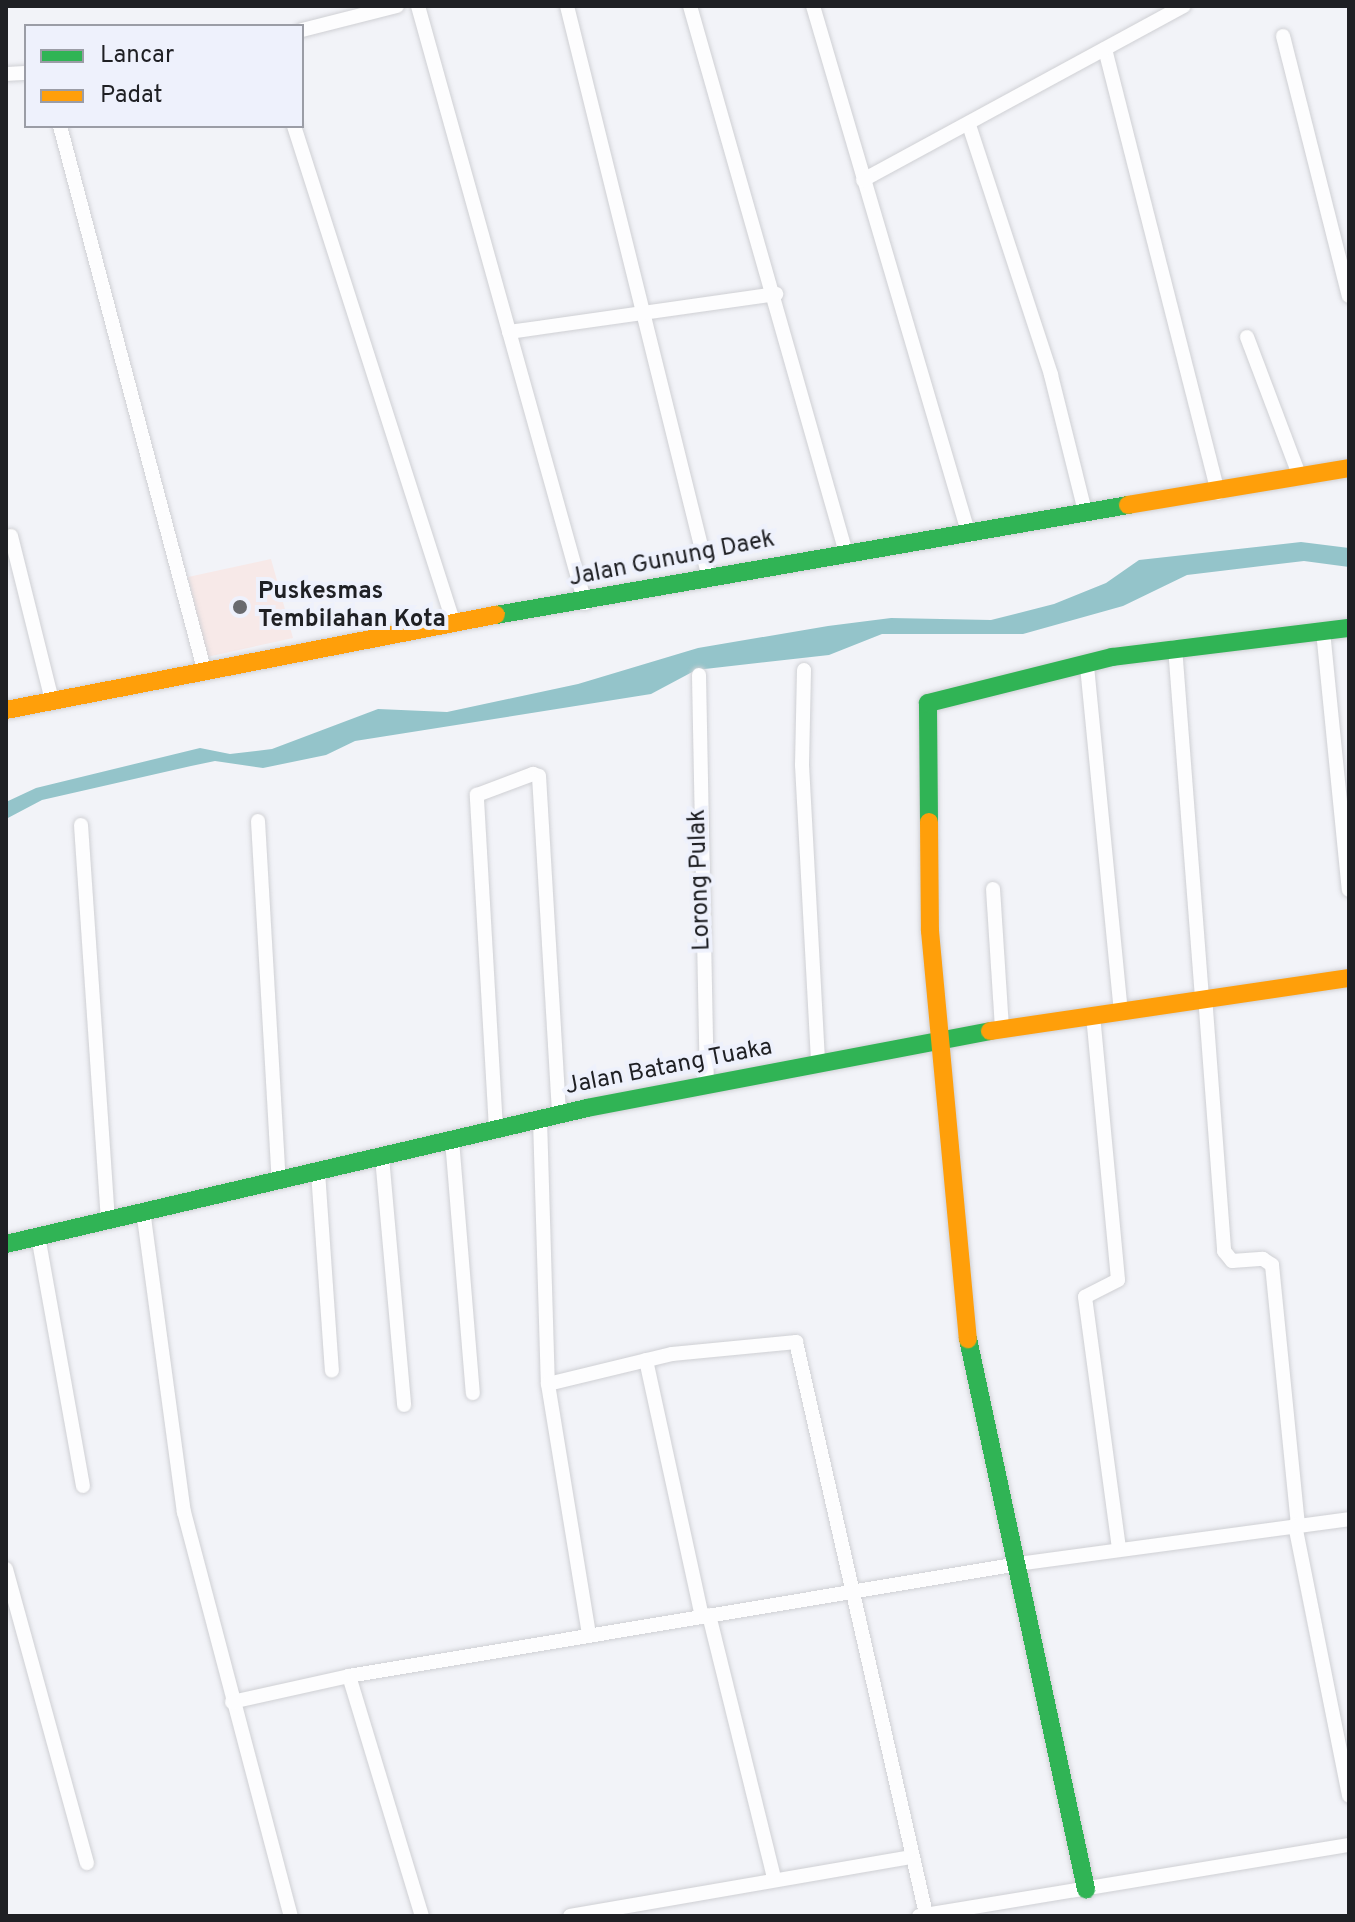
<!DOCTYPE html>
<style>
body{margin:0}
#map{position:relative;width:1355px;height:1922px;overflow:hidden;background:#f2f3f8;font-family:Overpass,sans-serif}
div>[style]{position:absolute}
.medical>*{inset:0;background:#f7e9e8}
.water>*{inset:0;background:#94c4ca}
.roads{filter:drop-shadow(0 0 2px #cfd0d4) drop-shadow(0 0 2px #cfd0d4)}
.street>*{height:14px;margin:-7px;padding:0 7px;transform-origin:7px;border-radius:7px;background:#fdfdfe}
.fast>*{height:18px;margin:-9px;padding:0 9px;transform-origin:9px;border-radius:9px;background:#30b455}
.slow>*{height:18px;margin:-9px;padding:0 9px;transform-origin:9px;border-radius:9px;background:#ff9f0a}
.dots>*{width:22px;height:22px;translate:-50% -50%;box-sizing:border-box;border:4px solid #eef1fc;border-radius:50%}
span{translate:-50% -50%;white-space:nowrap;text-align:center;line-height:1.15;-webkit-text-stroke:8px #eef1fc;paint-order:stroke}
.street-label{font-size:24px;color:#1f2024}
.poi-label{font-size:24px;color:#1f2024;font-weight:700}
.left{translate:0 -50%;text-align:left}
.frame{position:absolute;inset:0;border:8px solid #1f2024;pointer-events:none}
.legend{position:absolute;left:24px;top:24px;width:280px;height:104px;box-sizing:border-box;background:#eef1fc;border:2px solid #9b9da6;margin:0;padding:10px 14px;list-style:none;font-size:24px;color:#1f2024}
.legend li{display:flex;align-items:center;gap:16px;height:40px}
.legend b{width:40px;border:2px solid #9b9da6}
</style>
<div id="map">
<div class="medical">
<i style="clip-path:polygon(271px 559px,293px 638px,207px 657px,188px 577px)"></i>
</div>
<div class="water">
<i style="clip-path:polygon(1301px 542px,1349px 548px,1349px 567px,1304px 561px,1187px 575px,1123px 606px,1023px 634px,882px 634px,829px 655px,696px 670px,651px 694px,355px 741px,326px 755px,263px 768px,215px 761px,191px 766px,42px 800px,6px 819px,6px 802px,36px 788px,200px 748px,230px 754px,272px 749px,378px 709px,447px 712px,578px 684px,698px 648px,828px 626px,891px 618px,991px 620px,1054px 604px,1106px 583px,1139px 560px)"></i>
</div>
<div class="roads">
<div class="street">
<i style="left:418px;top:6px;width:620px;rotate:74.37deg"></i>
<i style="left:567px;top:6px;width:585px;rotate:76.06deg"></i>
<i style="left:690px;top:6px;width:569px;rotate:74.08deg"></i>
<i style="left:813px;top:6px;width:552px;rotate:73.57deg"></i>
<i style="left:302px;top:30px;width:98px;rotate:-14.2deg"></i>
<i style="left:1283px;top:36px;width:268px;rotate:75.8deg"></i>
<i style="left:1105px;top:49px;width:458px;rotate:75.7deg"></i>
<i style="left:6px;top:74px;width:20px;rotate:-3deg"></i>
<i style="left:969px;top:125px;width:263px;rotate:71.8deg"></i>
<i style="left:1051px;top:375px;width:144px;rotate:76deg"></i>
<i style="left:60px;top:126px;width:562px;rotate:75.15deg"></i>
<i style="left:294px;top:126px;width:523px;rotate:72.19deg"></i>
<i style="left:863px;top:180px;width:365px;rotate:-28.5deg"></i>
<i style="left:509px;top:332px;width:270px;rotate:-8.1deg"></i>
<i style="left:1247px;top:337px;width:150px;rotate:69.3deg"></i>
<i style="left:11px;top:536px;width:170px;rotate:76deg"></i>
<i style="left:1323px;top:631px;width:260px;rotate:84.3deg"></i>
<i style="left:1175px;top:647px;width:351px;rotate:85.6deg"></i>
<i style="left:1087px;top:666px;width:346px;rotate:84.4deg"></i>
<i style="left:804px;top:670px;width:95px;rotate:91.2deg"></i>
<i style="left:802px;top:765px;width:298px;rotate:86.9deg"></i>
<i style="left:699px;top:675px;width:410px;rotate:88.9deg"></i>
<i style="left:258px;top:821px;width:361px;rotate:86.7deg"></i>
<i style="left:81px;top:825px;width:394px;rotate:86.1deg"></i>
<i style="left:993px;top:889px;width:140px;rotate:86.3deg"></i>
<i style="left:1205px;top:996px;width:256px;rotate:85.7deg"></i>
<i style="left:1224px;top:1251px;width:13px;rotate:51deg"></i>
<i style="left:1232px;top:1261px;width:31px;rotate:-4deg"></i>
<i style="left:1263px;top:1259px;width:11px;rotate:34deg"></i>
<i style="left:1272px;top:1265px;width:261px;rotate:84.3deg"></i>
<i style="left:1093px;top:1015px;width:266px;rotate:84.6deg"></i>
<i style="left:1118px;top:1280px;width:37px;rotate:153deg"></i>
<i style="left:1085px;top:1297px;width:254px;rotate:82.3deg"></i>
<i style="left:540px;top:1119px;width:265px;rotate:88.3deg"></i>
<i style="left:548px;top:1384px;width:254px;rotate:80.7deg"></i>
<i style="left:496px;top:1129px;width:335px;rotate:-93.3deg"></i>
<i style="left:477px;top:795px;width:60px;rotate:-20.6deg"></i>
<i style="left:533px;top:774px;width:6px;rotate:18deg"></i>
<i style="left:539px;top:776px;width:339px;rotate:86.6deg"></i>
<i style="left:452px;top:1140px;width:254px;rotate:85.3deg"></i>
<i style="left:382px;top:1157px;width:249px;rotate:84.9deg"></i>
<i style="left:318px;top:1172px;width:199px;rotate:86deg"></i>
<i style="left:143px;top:1210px;width:305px;rotate:82.3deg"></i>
<i style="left:184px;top:1512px;width:418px;rotate:75.2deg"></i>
<i style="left:38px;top:1236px;width:254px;rotate:79.8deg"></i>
<i style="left:646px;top:1360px;width:263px;rotate:77.7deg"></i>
<i style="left:548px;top:1384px;width:128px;rotate:-13.6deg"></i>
<i style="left:672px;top:1354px;width:125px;rotate:-5.5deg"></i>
<i style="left:796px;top:1342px;width:587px;rotate:77.2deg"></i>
<i style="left:1295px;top:1525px;width:276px;rotate:78.7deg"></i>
<i style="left:6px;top:1569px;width:305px;rotate:74.6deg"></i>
<i style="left:709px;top:1615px;width:271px;rotate:76.1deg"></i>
<i style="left:349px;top:1676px;width:251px;rotate:73.1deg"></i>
<i style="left:232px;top:1702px;width:120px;rotate:-12.5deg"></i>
<i style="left:349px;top:1676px;width:678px;rotate:-9.5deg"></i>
<i style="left:1018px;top:1564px;width:334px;rotate:-7.7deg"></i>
<i style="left:570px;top:1916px;width:347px;rotate:-9.8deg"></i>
<i style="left:919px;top:1916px;width:436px;rotate:-9.4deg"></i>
</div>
<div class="fast">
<i style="left:496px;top:615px;width:642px;rotate:-9.87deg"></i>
<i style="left:929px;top:822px;width:119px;rotate:-90.5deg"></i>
<i style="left:928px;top:703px;width:190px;rotate:-14deg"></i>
<i style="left:1112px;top:657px;width:239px;rotate:-7deg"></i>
<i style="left:6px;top:1244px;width:597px;rotate:-13.17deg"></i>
<i style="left:587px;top:1108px;width:410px;rotate:-10.8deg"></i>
<i style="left:968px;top:1339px;width:563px;rotate:77.89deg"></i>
</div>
<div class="slow">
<i style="left:1128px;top:505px;width:224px;rotate:-9.5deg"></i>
<i style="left:6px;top:710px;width:499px;rotate:-11deg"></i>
<i style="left:929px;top:822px;width:109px;rotate:89.5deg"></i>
<i style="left:930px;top:931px;width:410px;rotate:84.7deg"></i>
<i style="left:990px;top:1031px;width:363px;rotate:-8.4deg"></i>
</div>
</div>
<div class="dots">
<i style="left:240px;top:607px;background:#696a6e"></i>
</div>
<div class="street-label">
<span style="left:672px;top:560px;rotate:-11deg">Jalan Gunung Daek</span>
<span style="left:701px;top:880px;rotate:-92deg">Lorong Pulak</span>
<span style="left:669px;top:1068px;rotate:-11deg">Jalan Batang Tuaka</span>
</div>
<div class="poi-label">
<span class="left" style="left:258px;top:607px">Puskesmas<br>Tembilahan Kota</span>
</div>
<div class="frame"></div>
<ul class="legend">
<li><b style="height:10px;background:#30b455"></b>Lancar</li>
<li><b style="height:10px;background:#ff9f0a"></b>Padat</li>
</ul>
</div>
